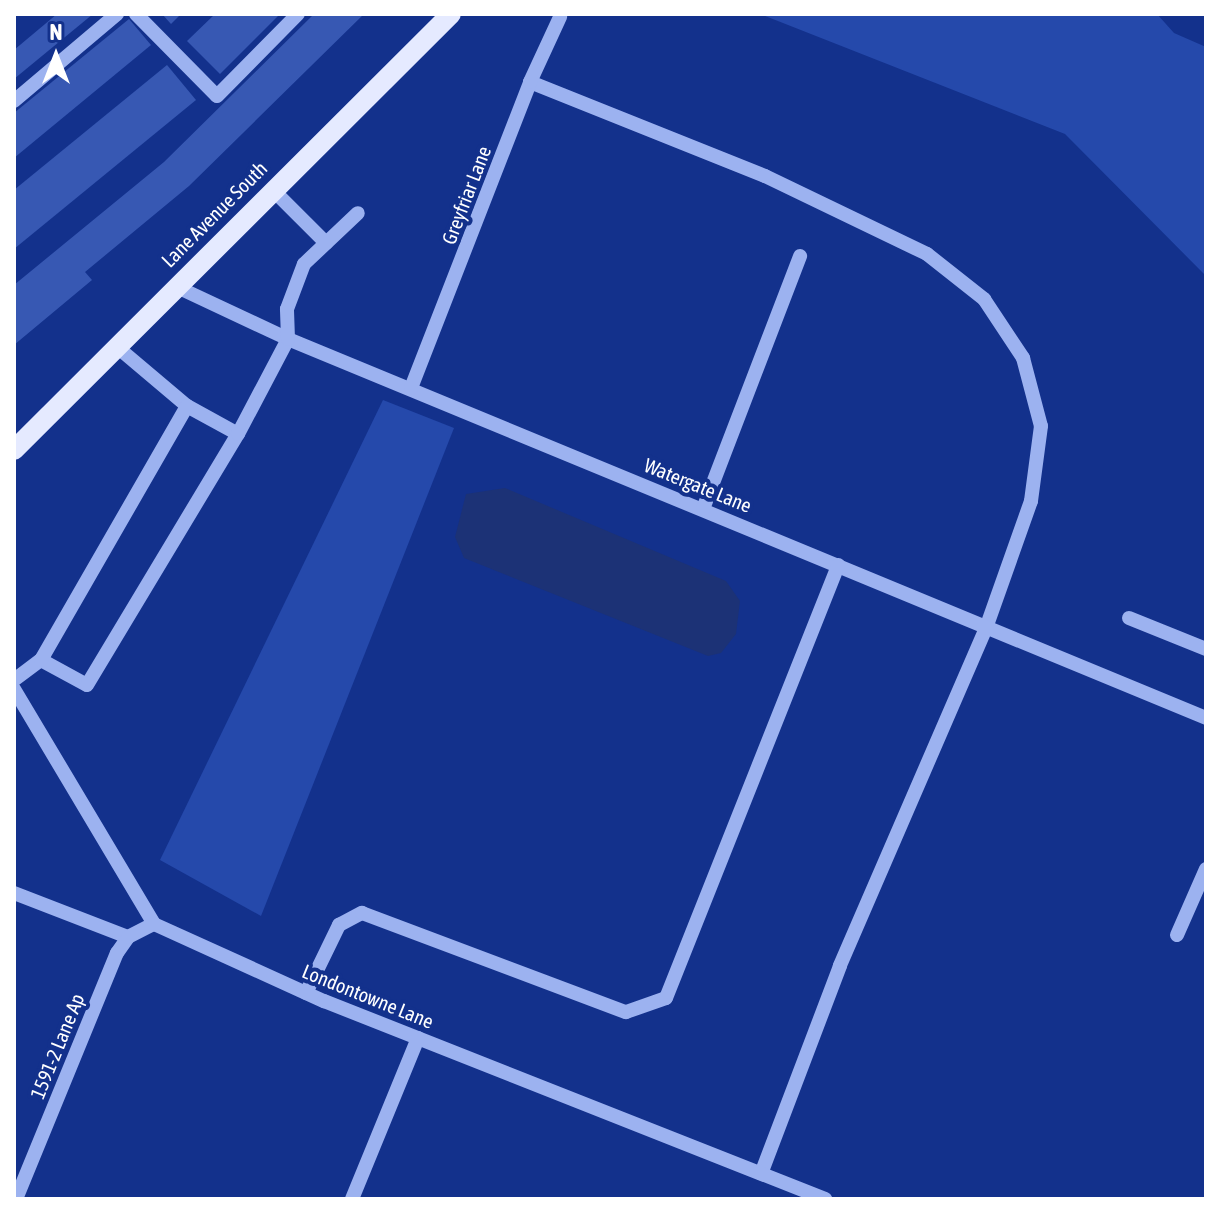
<!DOCTYPE html>
<style>
body{margin:0}
#map{position:relative;width:1220px;height:1213px;overflow:hidden;background:#13318c;font-family:"Asap Condensed",sans-serif}
div>[style]{position:absolute}
.green>*{inset:0;background:#2549ab}
.water>*{inset:0;background:#1c3276}
.building>*{inset:0;background:#3758b3}
.minor>*{height:14px;margin:-7px;padding:0 7px;transform-origin:7px;border-radius:7px;background:#9cb2f0}
.major>*{height:20px;margin:-10px;padding:0 10px;transform-origin:10px;border-radius:10px;background:#e5eaff}
span{translate:-50% -50%;white-space:nowrap;text-align:center;line-height:1.15;-webkit-text-stroke:8px #13318c;paint-order:stroke}
.street-label{font-size:20px;color:#fff}
.frame{position:absolute;inset:0;border:16px solid #fff;pointer-events:none}
.north{position:absolute;left:16px;top:16px;width:80px;height:80px;-webkit-text-stroke:6px #13318c;paint-order:stroke;rotate:0deg;font-size:22px;font-weight:700;line-height:32px;text-align:center;color:#fff}
.north::after{content:'';display:block;margin:auto;width:28px;height:36px;background:#fff;clip-path:polygon(50% 0,100% 100%,50% 72%,0 100%)}
</style>
<div id="map">
<div class="green">
<i style="clip-path:polygon(760px 14px,1157px 14px,1174px 33px,1206px 47px,1206px 276px,1065px 134px)"></i>
<i style="clip-path:polygon(383px 400px,454px 428px,261px 916px,160px 860px)"></i>
</div>
<div class="water">
<i style="clip-path:polygon(505px 488px,726px 581px,740px 601px,736px 634px,721px 653px,708px 656px,464px 558px,455px 537px,466px 494px)"></i>
</div>
<div class="building">
<i style="clip-path:polygon(57px 14px,93px 14px,14px 79px,14px 50px)"></i>
<i style="clip-path:polygon(162px 14px,181px 14px,171px 24px)"></i>
<i style="clip-path:polygon(215px 14px,280px 14px,220px 74px,187px 41px)"></i>
<i style="clip-path:polygon(314px 14px,364px 14px,189px 186px,85px 272px,92px 280px,14px 345px,14px 285px,164px 162px)"></i>
<i style="clip-path:polygon(129px 19px,151px 45px,14px 158px,14px 113px)"></i>
<i style="clip-path:polygon(167px 65px,196px 100px,14px 249px,14px 190px)"></i>
</div>
<div class="minor">
<i style="left:136px;top:14px;width:115px;rotate:45.4deg"></i>
<i style="left:217px;top:96px;width:115px;rotate:-45.4deg"></i>
<i style="left:530px;top:82px;width:253px;rotate:21.8deg"></i>
<i style="left:765px;top:176px;width:180px;rotate:25.7deg"></i>
<i style="left:927px;top:254px;width:73px;rotate:38.3deg"></i>
<i style="left:984px;top:299px;width:71px;rotate:56.5deg"></i>
<i style="left:1023px;top:358px;width:70px;rotate:75.2deg"></i>
<i style="left:1041px;top:426px;width:76px;rotate:97.6deg"></i>
<i style="left:1031px;top:501px;width:135px;rotate:109.5deg"></i>
<i style="left:986px;top:628px;width:368px;rotate:113.4deg"></i>
<i style="left:840px;top:966px;width:222px;rotate:110.8deg"></i>
<i style="left:14px;top:101px;width:135px;rotate:-40.2deg"></i>
<i style="left:273px;top:190px;width:75px;rotate:45deg"></i>
<i style="left:175px;top:286px;width:125px;rotate:25.1deg"></i>
<i style="left:288px;top:339px;width:993px;rotate:22.43deg"></i>
<i style="left:116px;top:346px;width:93px;rotate:40.2deg"></i>
<i style="left:187px;top:406px;width:58px;rotate:28.8deg"></i>
<i style="left:411px;top:388px;width:328px;rotate:-68.7deg"></i>
<i style="left:530px;top:82px;width:72px;rotate:-65.2deg"></i>
<i style="left:703px;top:509px;width:271px;rotate:-69deg"></i>
<i style="left:1129px;top:618px;width:83px;rotate:21.9deg"></i>
<i style="left:41px;top:660px;width:52px;rotate:28.5deg"></i>
<i style="left:87px;top:685px;width:293px;rotate:-59deg"></i>
<i style="left:238px;top:434px;width:107px;rotate:-62.2deg"></i>
<i style="left:288px;top:339px;width:30px;rotate:-92deg"></i>
<i style="left:287px;top:309px;width:48px;rotate:-69.3deg"></i>
<i style="left:304px;top:264px;width:74px;rotate:-43.4deg"></i>
<i style="left:14px;top:680px;width:34px;rotate:-37deg"></i>
<i style="left:41px;top:660px;width:293px;rotate:-60.1deg"></i>
<i style="left:14px;top:689px;width:274px;rotate:59.2deg"></i>
<i style="left:154px;top:924px;width:187px;rotate:24.4deg"></i>
<i style="left:324px;top:1001px;width:539px;rotate:21.56deg"></i>
<i style="left:14px;top:893px;width:122px;rotate:21.1deg"></i>
<i style="left:1177px;top:935px;width:72px;rotate:-66.3deg"></i>
<i style="left:306px;top:993px;width:76px;rotate:-64.1deg"></i>
<i style="left:339px;top:925px;width:26px;rotate:-28deg"></i>
<i style="left:362px;top:913px;width:282px;rotate:20.6deg"></i>
<i style="left:626px;top:1012px;width:42px;rotate:-19.3deg"></i>
<i style="left:666px;top:998px;width:466px;rotate:-68.3deg"></i>
<i style="left:16px;top:1199px;width:266px;rotate:-67.7deg"></i>
<i style="left:117px;top:953px;width:19px;rotate:-55deg"></i>
<i style="left:128px;top:937px;width:29px;rotate:-27deg"></i>
<i style="left:352px;top:1199px;width:174px;rotate:-67.7deg"></i>
</div>
<div class="major">
<i style="left:14px;top:450px;width:617px;rotate:-44.93deg"></i>
</div>
<div class="street-label">
<span style="left:466px;top:195px;rotate:-69deg">Greyfriar Lane</span>
<span style="left:214px;top:214px;rotate:-45deg">Lane Avenue South</span>
<span style="left:698px;top:485px;rotate:22deg">Watergate Lane</span>
<span style="left:368px;top:996px;rotate:22deg">Londontowne Lane</span>
<span style="left:57px;top:1046px;rotate:-68deg">1591-2 Lane Ap</span>
</div>
<div class="frame"></div>
<div class="north">N</div>
</div>
